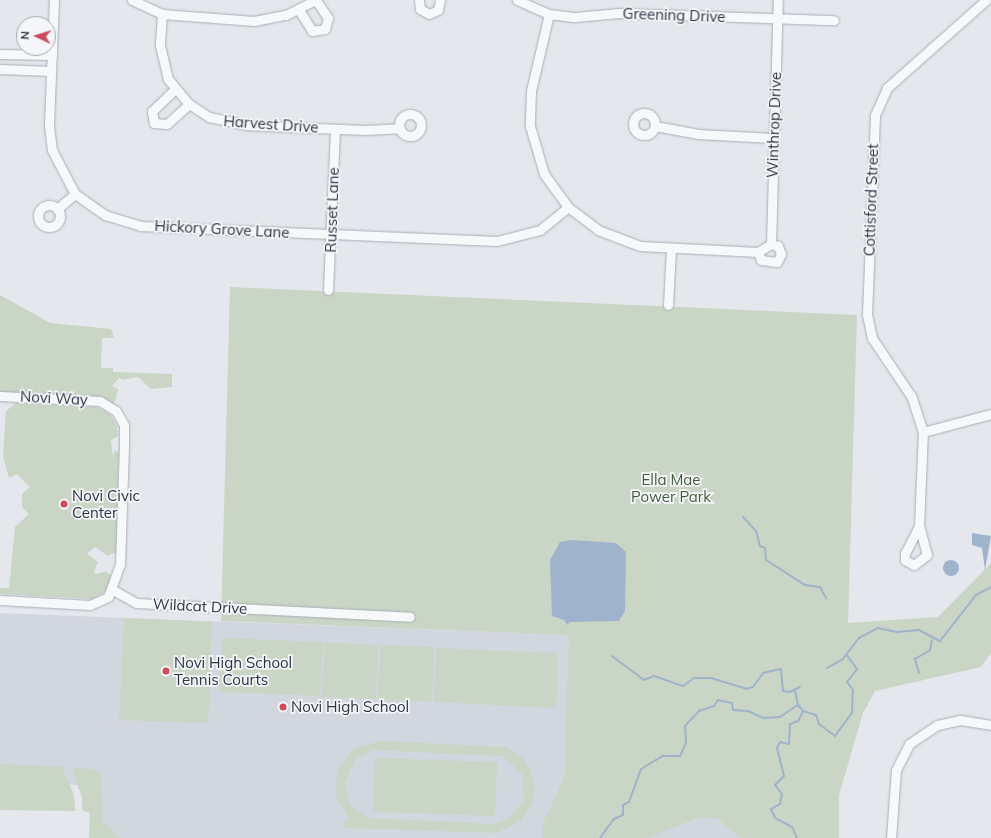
<!DOCTYPE html>
<style>
body{margin:0}
#map{position:relative;width:991px;height:838px;overflow:hidden;background:#e4e7ec;font-family:Mulish,sans-serif}
div>[style]{position:absolute}
.built>*{inset:0;background:#d2d6de}
.green>*{inset:0;background:#c9d6c5}
.water>*{inset:0;background:#9fb4cc}
.round{border-radius:50%}
.stream>*{height:2px;margin:-1px;padding:0 1px;transform-origin:1px;border-radius:1px;background:#9fb4cc}
.roads{filter:drop-shadow(0 0 1px #a9aeb7) drop-shadow(0 0 1px #a9aeb7)}
.minor>*{height:9px;margin:-4.5px;padding:0 4.5px;transform-origin:4.5px;border-radius:4.5px;background:#f7f8fa}
.minor>.ring{margin:-4.5px;padding:0;box-sizing:content-box;background:none;border:9px solid #f7f8fa;border-radius:50%}
.dots>*{width:11px;height:11px;translate:-50% -50%;box-sizing:border-box;border:2px solid #f4f6f9;border-radius:50%}
span{translate:-50% -50%;white-space:nowrap;text-align:center;line-height:1.15;-webkit-text-stroke:3.5px #f4f6f9;paint-order:stroke}
.street-label{font-size:15px;color:#2b3445}
.park-label{font-size:15px;color:#3f6138}
.poi-label{font-size:15px;color:#2b3445}
.left{translate:0 -50%;text-align:left}
.north{position:absolute;left:16px;top:16px;width:40px;height:40px;box-sizing:border-box;background:#f4f6f9;border:1px solid #a4a8b1;border-radius:50%;rotate:274deg;font-size:11px;font-weight:700;line-height:16px;text-align:center;color:#2b3445}
.north::after{content:'';display:block;margin:auto;width:14px;height:18px;background:#d1495b;clip-path:polygon(50% 0,100% 100%,50% 72%,0 100%)}
</style>
<div id="map">
<div class="built">
<i style="clip-path:polygon(0 613px,570px 635px,564px 778px,838px 838px,100px 838px,101px 786px,0 782px)"></i>
</div>
<div class="green">
<i style="clip-path:polygon(230px 287px,857px 315px,848px 623px,938px 617px,991px 563px,991px 653px,981px 667px,875px 691px,863px 713px,839px 795px,839px 838px,741px 838px,717px 818px,700px 817px,647px 838px,543px 838px,543px 823px,564px 778px,569px 635px,221px 621px)"></i>
<i style="clip-path:polygon(0 295px,50px 323px,111px 329px,114px 338px,102px 338px,101px 368px,113px 368px,113px 372px,172px 374px,172px 387px,151px 389px,138px 377px,122px 380px,120px 377px,112px 386px,118px 389px,114px 405px,90px 396px,0 393px)"></i>
<i style="clip-path:polygon(16px 403px,97px 407px,110px 414px,117px 426px,118px 436px,111px 440px,113px 457px,115px 450px,119px 453px,116px 552px,108px 556px,95px 547px,87px 554px,98px 562px,94px 571px,96px 574px,106px 571px,111px 576px,106px 591px,93px 599px,0 594px,0 588px,9px 588px,15px 527px,29px 514px,22px 507px,22px 494px,30px 487px,17px 474px,9px 478px,3px 456px,6px 411px)"></i>
<i style="clip-path:polygon(124px 618px,212px 622px,208px 723px,119px 720px)"></i>
<i style="clip-path:polygon(222px 638px,323px 642px,320px 696px,219px 692px)"></i>
<i style="clip-path:polygon(324px 642px,378px 645px,376px 699px,322px 697px)"></i>
<i style="clip-path:polygon(380px 645px,434px 647px,432px 702px,378px 700px)"></i>
<i style="clip-path:polygon(436px 648px,558px 653px,556px 708px,434px 702px)"></i>
<i style="clip-path:polygon(evenodd,380px 741px,506px 747px,523px 758px,531px 770px,535px 790px,532px 804px,521px 821px,496px 833px,344px 828px,345px 819px,350px 819px,336px 797px,337px 770px,354px 748px,380px 741px,374px 750px,503px 756px,522px 774px,524px 801px,510px 818px,495px 824px,367px 818px,350px 805px,344px 784px,355px 759px,374px 750px)"></i>
<i style="clip-path:polygon(375px 758px,497px 762px,495px 816px,373px 812px)"></i>
<i style="clip-path:polygon(0 764px,62px 767px,74px 795px,75px 811px,0 810px)"></i>
<i style="clip-path:polygon(75px 768px,94px 769px,101px 774px,103px 820px,120px 838px,89px 838px,90px 813px,82px 810px,82px 797px,73px 773px)"></i>
</div>
<div class="water">
<i style="clip-path:polygon(972px 533px,991px 536px,985px 570px,982px 548px,972px 545px)"></i>
<i style="clip-path:polygon(572px 540px,616px 543px,626px 552px,625px 611px,619px 621px,570px 622px,567px 625px,564px 620px,552px 616px,550px 560px,560px 542px)"></i>
<i class="round" style="left:943px;top:560px;width:16px;height:16px"></i>
</div>
<div class="stream">
<i style="left:743px;top:517px;width:19px;rotate:47deg"></i>
<i style="left:756px;top:531px;width:16px;rotate:75deg"></i>
<i style="left:760px;top:546px;width:5px;rotate:22deg"></i>
<i style="left:765px;top:548px;width:12px;rotate:85deg"></i>
<i style="left:766px;top:560px;width:46px;rotate:32.7deg"></i>
<i style="left:805px;top:585px;width:15px;rotate:8deg"></i>
<i style="left:820px;top:587px;width:13px;rotate:61deg"></i>
<i style="left:612px;top:656px;width:40px;rotate:37deg"></i>
<i style="left:644px;top:680px;width:11px;rotate:-22deg"></i>
<i style="left:654px;top:676px;width:31px;rotate:19deg"></i>
<i style="left:683px;top:686px;width:14px;rotate:-36deg"></i>
<i style="left:694px;top:678px;width:17px"></i>
<i style="left:711px;top:678px;width:37px;rotate:17deg"></i>
<i style="left:746px;top:689px;width:7px;rotate:-16deg"></i>
<i style="left:753px;top:687px;width:17px;rotate:-54deg"></i>
<i style="left:763px;top:673px;width:18px;rotate:-13deg"></i>
<i style="left:781px;top:669px;width:22px;rotate:85deg"></i>
<i style="left:783px;top:691px;width:7px;rotate:8deg"></i>
<i style="left:790px;top:692px;width:11px;rotate:-27deg"></i>
<i style="left:827px;top:668px;width:18px;rotate:-29deg"></i>
<i style="left:843px;top:659px;width:26px;rotate:-53deg"></i>
<i style="left:859px;top:638px;width:21px;rotate:-28deg"></i>
<i style="left:878px;top:628px;width:19px;rotate:12deg"></i>
<i style="left:897px;top:632px;width:22px;rotate:-5deg"></i>
<i style="left:919px;top:630px;width:24px;rotate:28deg"></i>
<i style="left:940px;top:641px;width:58px;rotate:-52deg"></i>
<i style="left:976px;top:595px;width:17px;rotate:-28deg"></i>
<i style="left:919px;top:673px;width:15px;rotate:-106deg"></i>
<i style="left:915px;top:659px;width:17px;rotate:-31deg"></i>
<i style="left:930px;top:650px;width:10px;rotate:-79deg"></i>
<i style="left:795px;top:691px;width:14px;rotate:78deg"></i>
<i style="left:600px;top:838px;width:24px;rotate:-54deg"></i>
<i style="left:614px;top:819px;width:10px;rotate:-24deg"></i>
<i style="left:623px;top:815px;width:10px;rotate:-90deg"></i>
<i style="left:623px;top:805px;width:7px;rotate:-27deg"></i>
<i style="left:629px;top:802px;width:35px;rotate:-70deg"></i>
<i style="left:641px;top:769px;width:26px;rotate:-31deg"></i>
<i style="left:663px;top:756px;width:17px"></i>
<i style="left:680px;top:756px;width:14px;rotate:-65deg"></i>
<i style="left:686px;top:743px;width:17px;rotate:-93deg"></i>
<i style="left:685px;top:726px;width:21px;rotate:-47deg"></i>
<i style="left:699px;top:711px;width:16px;rotate:-18deg"></i>
<i style="left:714px;top:706px;width:7px;rotate:-56deg"></i>
<i style="left:718px;top:700px;width:14px;rotate:12deg"></i>
<i style="left:732px;top:703px;width:7px;rotate:82deg"></i>
<i style="left:733px;top:710px;width:15px;rotate:4deg"></i>
<i style="left:748px;top:711px;width:17px;rotate:25deg"></i>
<i style="left:763px;top:718px;width:17px;rotate:-3deg"></i>
<i style="left:780px;top:717px;width:22px;rotate:-34deg"></i>
<i style="left:798px;top:705px;width:8px;rotate:50deg"></i>
<i style="left:803px;top:711px;width:14px;rotate:17deg"></i>
<i style="left:816px;top:715px;width:9px;rotate:72deg"></i>
<i style="left:819px;top:724px;width:20px;rotate:37deg"></i>
<i style="left:835px;top:736px;width:29px;rotate:-54deg"></i>
<i style="left:852px;top:713px;width:23px;rotate:-88deg"></i>
<i style="left:853px;top:690px;width:10px;rotate:-127deg"></i>
<i style="left:847px;top:682px;width:16px;rotate:-52deg"></i>
<i style="left:857px;top:669px;width:17px;rotate:-126deg"></i>
<i style="left:797px;top:838px;width:12px;rotate:-114deg"></i>
<i style="left:792px;top:827px;width:19px;rotate:-152deg"></i>
<i style="left:775px;top:818px;width:10px;rotate:-114deg"></i>
<i style="left:771px;top:809px;width:10px;rotate:-29deg"></i>
<i style="left:780px;top:804px;width:10px;rotate:-79deg"></i>
<i style="left:782px;top:794px;width:11px;rotate:-128deg"></i>
<i style="left:775px;top:785px;width:13px;rotate:-45deg"></i>
<i style="left:784px;top:776px;width:29px;rotate:-104deg"></i>
<i style="left:777px;top:748px;width:7px;rotate:-63deg"></i>
<i style="left:780px;top:742px;width:9px;rotate:13deg"></i>
<i style="left:789px;top:744px;width:20px;rotate:-87deg"></i>
<i style="left:790px;top:724px;width:9px;rotate:-21deg"></i>
<i style="left:798px;top:721px;width:11px;rotate:-63deg"></i>
</div>
<div class="roads">
<div class="minor">
<i style="left:54px;top:0;width:126px;rotate:92.3deg"></i>
<i style="left:49px;top:126px;width:24px;rotate:83deg"></i>
<i style="left:52px;top:150px;width:50px;rotate:62.4deg"></i>
<i style="left:75px;top:194px;width:37px;rotate:35deg"></i>
<i style="left:105px;top:215px;width:37px;rotate:17deg"></i>
<i style="left:140px;top:226px;width:357px;rotate:2.4deg"></i>
<i style="left:497px;top:241px;width:44px;rotate:-14.3deg"></i>
<i style="left:540px;top:230px;width:36px;rotate:-39deg"></i>
<i style="left:132px;top:0;width:33px;rotate:25deg"></i>
<i style="left:162px;top:14px;width:92px;rotate:4.4deg"></i>
<i style="left:254px;top:21px;width:33px;rotate:-11deg"></i>
<i style="left:286px;top:15px;width:34px;rotate:-27deg"></i>
<i style="left:419px;top:0;width:9px;rotate:84deg"></i>
<i style="left:420px;top:9px;width:10px;rotate:29deg"></i>
<i style="left:429px;top:14px;width:10px;rotate:-24deg"></i>
<i style="left:438px;top:10px;width:10px;rotate:-79deg"></i>
<i style="left:517px;top:0;width:35px;rotate:24deg"></i>
<i style="left:549px;top:14px;width:26px;rotate:7deg"></i>
<i style="left:575px;top:17px;width:44px;rotate:-5.2deg"></i>
<i style="left:619px;top:13px;width:215px;rotate:1.9deg"></i>
<i style="left:299px;top:10px;width:25px;rotate:58deg"></i>
<i style="left:312px;top:31px;width:13px;rotate:-9deg"></i>
<i style="left:325px;top:29px;width:11px;rotate:-75deg"></i>
<i style="left:328px;top:18px;width:22px;rotate:-124deg"></i>
<i style="left:162px;top:14px;width:31px;rotate:94deg"></i>
<i style="left:160px;top:45px;width:35px;rotate:77deg"></i>
<i style="left:168px;top:79px;width:33px;rotate:50deg"></i>
<i style="left:189px;top:104px;width:24px;rotate:33deg"></i>
<i style="left:209px;top:117px;width:38px;rotate:12deg"></i>
<i style="left:246px;top:125px;width:119px;rotate:2.4deg"></i>
<i style="left:365px;top:130px;width:35px;rotate:-3deg"></i>
<i style="left:549px;top:14px;width:79px;rotate:103.2deg"></i>
<i style="left:531px;top:91px;width:35px;rotate:92deg"></i>
<i style="left:530px;top:126px;width:50px;rotate:73.7deg"></i>
<i style="left:544px;top:174px;width:41px;rotate:54deg"></i>
<i style="left:568px;top:207px;width:38px;rotate:37deg"></i>
<i style="left:598px;top:230px;width:45px;rotate:20.9deg"></i>
<i style="left:640px;top:246px;width:118px;rotate:2.9deg"></i>
<i style="left:758px;top:252px;width:15px;rotate:-32deg"></i>
<i style="left:771px;top:244px;width:244px;rotate:-88.4deg"></i>
<i style="left:0;top:54px;width:52px;rotate:1.1deg"></i>
<i style="left:0;top:69px;width:51px;rotate:2.2deg"></i>
<i style="left:175px;top:89px;width:32px;rotate:136deg"></i>
<i style="left:152px;top:111px;width:12px;rotate:81deg"></i>
<i style="left:154px;top:123px;width:13px;rotate:4deg"></i>
<i style="left:167px;top:124px;width:30px;rotate:-42deg"></i>
<i class="ring" style="left:633px;top:113px;width:13px;height:13px"></i>
<i class="ring" style="left:399px;top:114px;width:13px;height:13px"></i>
<i style="left:655px;top:126px;width:44px;rotate:10.5deg"></i>
<i style="left:698px;top:134px;width:75px;rotate:3.1deg"></i>
<i class="ring" style="left:38px;top:205px;width:13px;height:13px"></i>
<i style="left:57px;top:209px;width:23px;rotate:-40deg"></i>
<i style="left:758px;top:252px;width:9px;rotate:69deg"></i>
<i style="left:761px;top:260px;width:16px;rotate:7deg"></i>
<i style="left:777px;top:262px;width:9px;rotate:-63deg"></i>
<i style="left:781px;top:254px;width:9px;rotate:-111deg"></i>
<i style="left:778px;top:246px;width:7px;rotate:-164deg"></i>
<i style="left:328px;top:290px;width:161px;rotate:-87.5deg"></i>
<i style="left:668px;top:305px;width:56px;rotate:-86.9deg"></i>
<i style="left:0;top:396px;width:100px;rotate:2.9deg"></i>
<i style="left:100px;top:401px;width:19px;rotate:32deg"></i>
<i style="left:116px;top:411px;width:16px;rotate:60deg"></i>
<i style="left:124px;top:425px;width:20px;rotate:90deg"></i>
<i style="left:124px;top:445px;width:119px;rotate:91.9deg"></i>
<i style="left:120px;top:564px;width:35px;rotate:110deg"></i>
<i style="left:108px;top:597px;width:20px;rotate:156deg"></i>
<i style="left:90px;top:605px;width:90px;rotate:-176.8deg"></i>
<i style="left:923px;top:432px;width:70px;rotate:-14.8deg"></i>
<i style="left:919px;top:526px;width:30px;rotate:117deg"></i>
<i style="left:905px;top:553px;width:7px;rotate:90deg"></i>
<i style="left:905px;top:560px;width:10px;rotate:29deg"></i>
<i style="left:914px;top:565px;width:16px;rotate:-38deg"></i>
<i style="left:927px;top:555px;width:30px;rotate:-105deg"></i>
<i style="left:919px;top:526px;width:94px;rotate:-87.6deg"></i>
<i style="left:923px;top:432px;width:38px;rotate:-108deg"></i>
<i style="left:911px;top:396px;width:70px;rotate:-123.9deg"></i>
<i style="left:872px;top:338px;width:24px;rotate:-102deg"></i>
<i style="left:867px;top:315px;width:200px;rotate:-87.7deg"></i>
<i style="left:875px;top:115px;width:30px;rotate:-66deg"></i>
<i style="left:887px;top:88px;width:132px;rotate:-41.6deg"></i>
<i style="left:113px;top:590px;width:26px;rotate:29deg"></i>
<i style="left:136px;top:603px;width:274px;rotate:2.9deg"></i>
<i style="left:891px;top:838px;width:68px;rotate:-85.8deg"></i>
<i style="left:896px;top:770px;width:29px;rotate:-63deg"></i>
<i style="left:909px;top:744px;width:34px;rotate:-34deg"></i>
<i style="left:937px;top:725px;width:24px;rotate:-12deg"></i>
<i style="left:960px;top:720px;width:31px;rotate:9deg"></i>
</div>
</div>
<div class="dots">
<i style="left:64px;top:504px;background:#d1495b"></i>
<i style="left:166px;top:671px;background:#d1495b"></i>
<i style="left:283px;top:707px;background:#d1495b"></i>
</div>
<div class="street-label">
<span style="left:674px;top:15px;rotate:2deg">Greening Drive</span>
<span style="left:271px;top:124px;rotate:4deg">Harvest Drive</span>
<span style="left:774px;top:125px;rotate:-88deg">Winthrop Drive</span>
<span style="left:871px;top:200px;rotate:-88deg">Cottisford Street</span>
<span style="left:332px;top:210px;rotate:-88deg">Russet Lane</span>
<span style="left:222px;top:229px;rotate:3deg">Hickory Grove Lane</span>
<span style="left:54px;top:398px;rotate:3deg">Novi Way</span>
<span style="left:200px;top:606px;rotate:3deg">Wildcat Drive</span>
</div>
<div class="park-label">
<span style="left:671px;top:488px">Ella Mae<br>Power Park</span>
</div>
<div class="poi-label">
<span class="left" style="left:72px;top:504px">Novi Civic<br>Center</span>
<span class="left" style="left:174px;top:671px">Novi High School<br>Tennis Courts</span>
<span class="left" style="left:291px;top:707px">Novi High School</span>
</div>
<div class="north">N</div>
</div>
